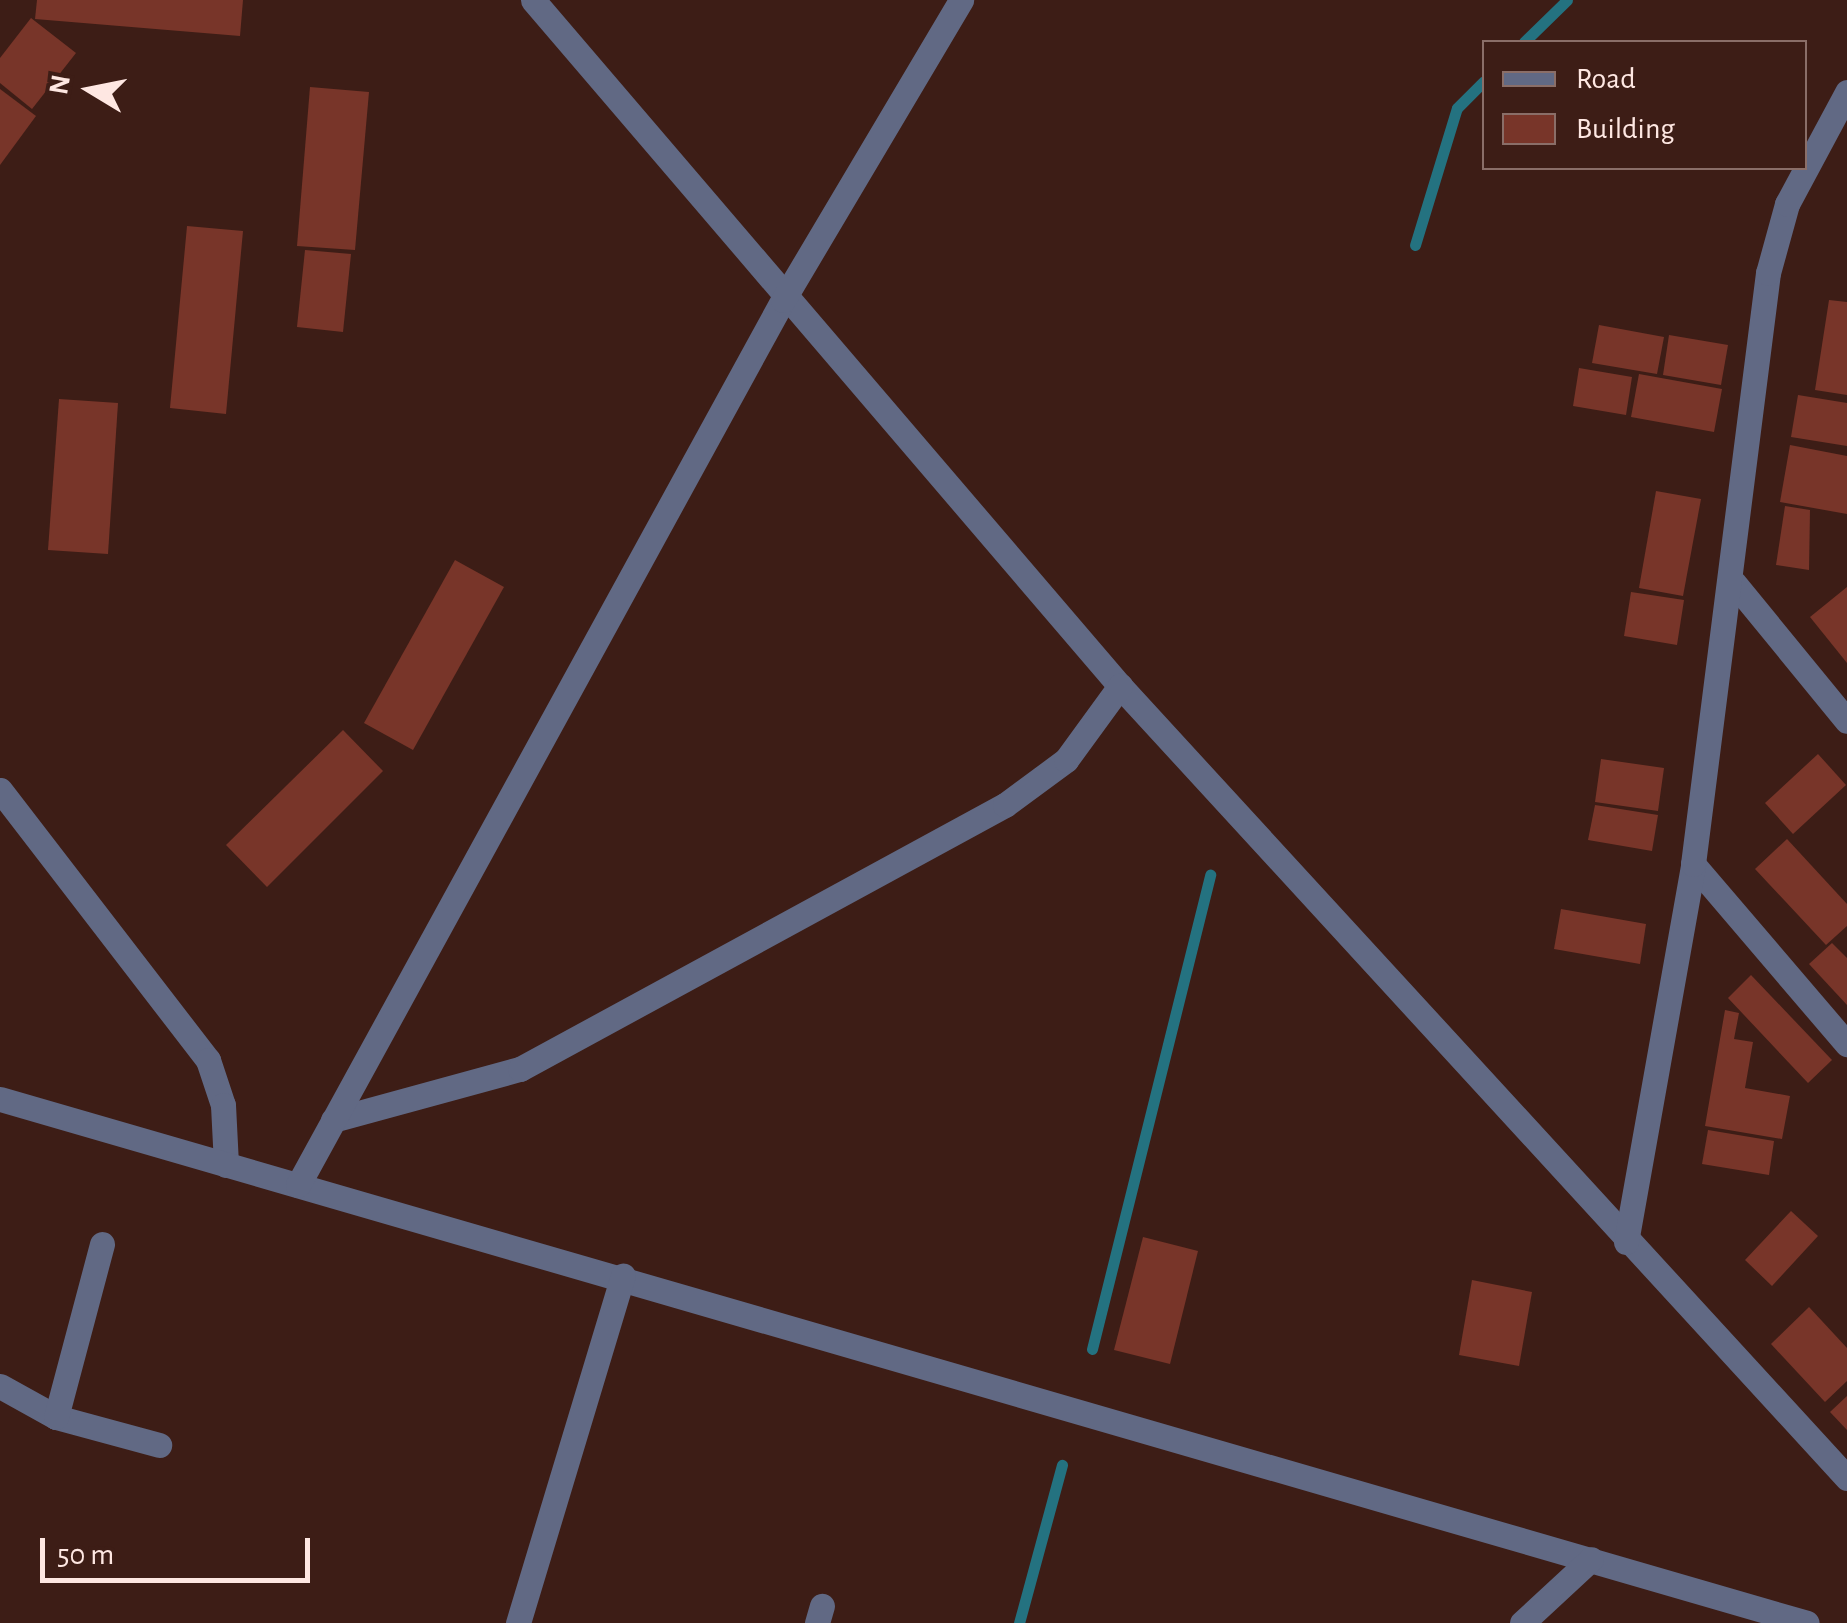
<!DOCTYPE html>
<style>
body{margin:0}
#map{position:relative;width:1847px;height:1623px;overflow:hidden;background:#3d1d16;font-family:"Alegreya Sans",sans-serif}
div>[style]{position:absolute}
.stream>*{height:11px;margin:-5.5px;padding:0 5.5px;transform-origin:5.5px;border-radius:5.5px;background:#247280}
.building>*{inset:0;background:#783529}
.minor>*{height:25px;margin:-12.5px;padding:0 12.5px;transform-origin:12.5px;border-radius:12.5px;background:#616984}
span{translate:-50% -50%;white-space:nowrap;text-align:center;line-height:1.15;-webkit-text-stroke:10px #3d1d16;paint-order:stroke}
.legend{position:absolute;left:1482px;top:40px;width:325px;height:130px;box-sizing:border-box;background:#3d1d16;border:2px solid #8a6e68;margin:0;padding:12px 18px;list-style:none;font-size:30px;color:#fee7e2}
.legend li{display:flex;align-items:center;gap:20px;height:50px}
.legend b{width:50px;border:2px solid #8a6e68}
.north{position:absolute;left:40px;top:40px;width:100px;height:100px;-webkit-text-stroke:8px #3d1d16;paint-order:stroke;rotate:280deg;font-size:28px;font-weight:700;line-height:40px;text-align:center;color:#fee7e2}
.north::after{content:'';display:block;margin:auto;width:35px;height:45px;background:#fee7e2;clip-path:polygon(50% 0,100% 100%,50% 72%,0 100%)}
.scale{position:absolute;left:40px;top:1538px;width:270px;height:45px;box-sizing:border-box;border:5px solid #fee7e2;border-top:0;padding-left:12px;font-size:30px;line-height:35px;white-space:nowrap;color:#fee7e2;-webkit-text-stroke:8px #3d1d16;paint-order:stroke}
</style>
<div id="map">
<div class="stream">
<i style="left:1524px;top:42px;width:60px;rotate:-44.3deg"></i>
<i style="left:1415px;top:245px;width:143px;rotate:-73deg"></i>
<i style="left:1457px;top:108px;width:38px;rotate:-45deg"></i>
<i style="left:1092px;top:1349px;width:489px;rotate:-76deg"></i>
<i style="left:1019px;top:1623px;width:164px;rotate:-74.8deg"></i>
</div>
<div class="building">
<i style="clip-path:polygon(37px 0,243px 0,240px 36px,35px 19px)"></i>
<i style="clip-path:polygon(31px 18px,76px 53px,32px 109px,0 83px,0 58px)"></i>
<i style="clip-path:polygon(310px 87px,369px 92px,355px 250px,297px 246px)"></i>
<i style="clip-path:polygon(0 89px,36px 116px,0 165px)"></i>
<i style="clip-path:polygon(187px 226px,243px 231px,226px 414px,170px 408px)"></i>
<i style="clip-path:polygon(305px 250px,351px 254px,343px 332px,297px 327px)"></i>
<i style="clip-path:polygon(1829px 300px,1847px 302px,1847px 395px,1815px 390px)"></i>
<i style="clip-path:polygon(1599px 325px,1664px 337px,1657px 374px,1592px 363px)"></i>
<i style="clip-path:polygon(1669px 335px,1728px 345px,1721px 385px,1663px 375px)"></i>
<i style="clip-path:polygon(1579px 368px,1632px 377px,1626px 415px,1573px 406px)"></i>
<i style="clip-path:polygon(1639px 374px,1722px 389px,1714px 432px,1631px 417px)"></i>
<i style="clip-path:polygon(1798px 395px,1847px 403px,1847px 446px,1791px 437px)"></i>
<i style="clip-path:polygon(59px 399px,118px 403px,108px 554px,48px 550px)"></i>
<i style="clip-path:polygon(1790px 445px,1847px 456px,1847px 514px,1780px 502px)"></i>
<i style="clip-path:polygon(1656px 491px,1701px 499px,1683px 596px,1639px 588px)"></i>
<i style="clip-path:polygon(1785px 506px,1810px 510px,1809px 570px,1776px 565px)"></i>
<i style="clip-path:polygon(455px 560px,504px 587px,413px 750px,364px 723px)"></i>
<i style="clip-path:polygon(1847px 587px,1847px 663px,1810px 617px)"></i>
<i style="clip-path:polygon(1631px 592px,1684px 600px,1677px 645px,1624px 636px)"></i>
<i style="clip-path:polygon(343px 730px,383px 771px,267px 887px,226px 845px)"></i>
<i style="clip-path:polygon(1818px 754px,1846px 785px,1793px 834px,1765px 803px)"></i>
<i style="clip-path:polygon(1601px 759px,1664px 768px,1658px 811px,1595px 802px)"></i>
<i style="clip-path:polygon(1595px 805px,1658px 815px,1652px 851px,1588px 840px)"></i>
<i style="clip-path:polygon(1787px 839px,1847px 904px,1847px 926px,1826px 945px,1755px 869px)"></i>
<i style="clip-path:polygon(1561px 909px,1646px 924px,1640px 964px,1554px 949px)"></i>
<i style="clip-path:polygon(1832px 943px,1847px 958px,1847px 1005px,1809px 964px)"></i>
<i style="clip-path:polygon(1751px 975px,1832px 1060px,1808px 1083px,1728px 998px)"></i>
<i style="clip-path:polygon(1725px 1010px,1739px 1013px,1734px 1039px,1753px 1042px,1745px 1088px,1790px 1096px,1782px 1139px,1705px 1126px)"></i>
<i style="clip-path:polygon(1708px 1130px,1774px 1141px,1769px 1175px,1702px 1164px)"></i>
<i style="clip-path:polygon(1791px 1211px,1818px 1236px,1772px 1286px,1745px 1260px)"></i>
<i style="clip-path:polygon(1143px 1237px,1198px 1251px,1170px 1364px,1114px 1350px)"></i>
<i style="clip-path:polygon(1472px 1280px,1532px 1292px,1519px 1366px,1459px 1355px)"></i>
<i style="clip-path:polygon(1809px 1307px,1847px 1348px,1847px 1381px,1825px 1402px,1771px 1344px)"></i>
<i style="clip-path:polygon(1847px 1396px,1847px 1430px,1830px 1412px)"></i>
</div>
<div class="minor">
<i style="left:533px;top:0;width:903px;rotate:49.45deg"></i>
<i style="left:1120px;top:686px;width:1075px;rotate:47.45deg"></i>
<i style="left:1734px;top:583px;width:178px;rotate:50.7deg"></i>
<i style="left:0;top:790px;width:341px;rotate:52.4deg"></i>
<i style="left:208px;top:1060px;width:47px;rotate:71.6deg"></i>
<i style="left:223px;top:1105px;width:60px;rotate:87.1deg"></i>
<i style="left:1693px;top:864px;width:237px;rotate:49.5deg"></i>
<i style="left:0;top:1099px;width:1881px;rotate:16.17deg"></i>
<i style="left:333px;top:1120px;width:194px;rotate:-15.3deg"></i>
<i style="left:520px;top:1069px;width:552px;rotate:-28.56deg"></i>
<i style="left:1005px;top:805px;width:76px;rotate:-36.4deg"></i>
<i style="left:1066px;top:760px;width:92px;rotate:-53.9deg"></i>
<i style="left:298px;top:1185px;width:1009px;rotate:-61.28deg"></i>
<i style="left:783px;top:300px;width:349px;rotate:-59.3deg"></i>
<i style="left:1626px;top:1242px;width:384px;rotate:-79.9deg"></i>
<i style="left:1693px;top:864px;width:596px;rotate:-82.77deg"></i>
<i style="left:1768px;top:273px;width:72px;rotate:-74.6deg"></i>
<i style="left:1787px;top:204px;width:127px;rotate:-61.8deg"></i>
<i style="left:0;top:1386px;width:64px;rotate:29deg"></i>
<i style="left:56px;top:1417px;width:107px;rotate:15.2deg"></i>
<i style="left:56px;top:1417px;width:179px;rotate:-75.1deg"></i>
<i style="left:518px;top:1623px;width:363px;rotate:-73.2deg"></i>
<i style="left:817px;top:1623px;width:18px;rotate:-74deg"></i>
<i style="left:1522px;top:1623px;width:94px;rotate:-42.8deg"></i>
</div>
<ul class="legend">
<li><b style="height:12px;background:#616984"></b>Road</li>
<li><b style="height:28px;background:#783529"></b>Building</li>
</ul>
<div class="north">N</div>
<div class="scale">50 m</div>
</div>
